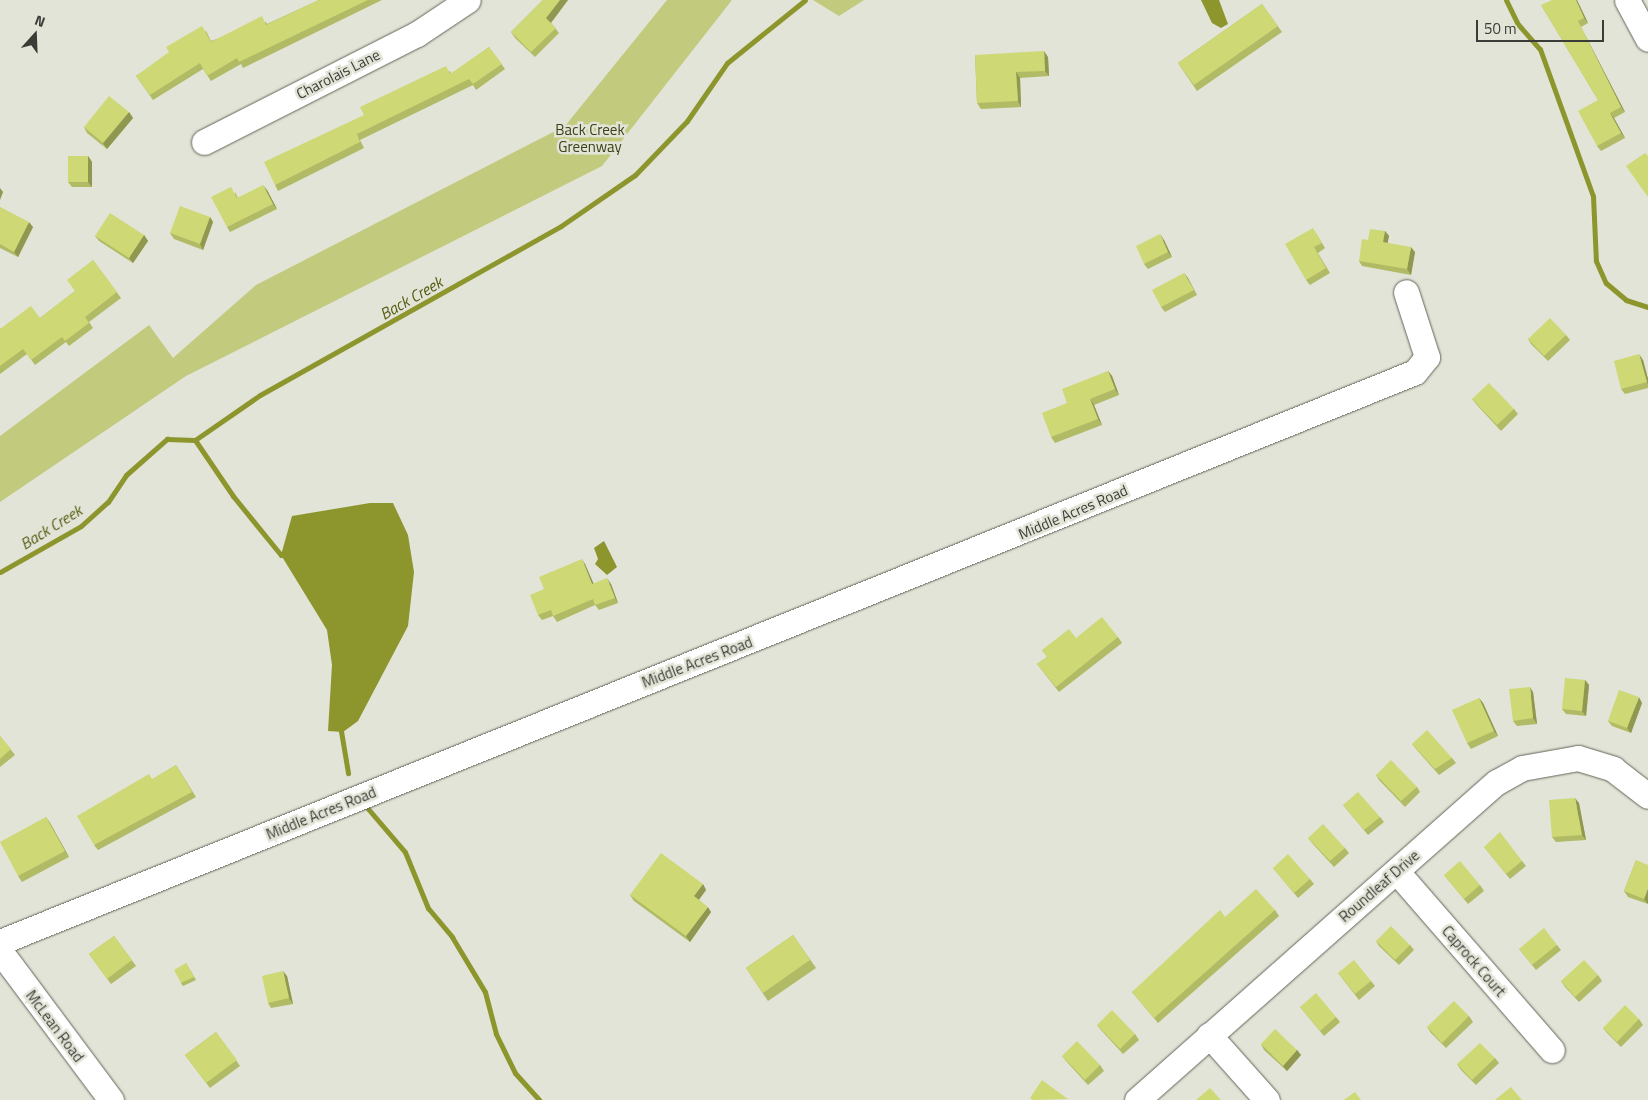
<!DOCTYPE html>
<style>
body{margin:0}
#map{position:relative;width:1648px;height:1100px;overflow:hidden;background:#e2e4d7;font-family:"Titillium Web",sans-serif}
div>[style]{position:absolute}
.green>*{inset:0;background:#c2ca7e}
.water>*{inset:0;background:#8d952d}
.stream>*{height:5px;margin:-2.5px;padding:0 2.5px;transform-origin:2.5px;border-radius:2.5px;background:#8d952d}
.roads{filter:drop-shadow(0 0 1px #63655a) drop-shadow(0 0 1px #63655a)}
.minor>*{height:25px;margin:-12.5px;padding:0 12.5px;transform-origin:12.5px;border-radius:12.5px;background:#fff}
.wall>*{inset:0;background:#b1ba64}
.shaded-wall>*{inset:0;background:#909751}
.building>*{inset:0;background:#ced874}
span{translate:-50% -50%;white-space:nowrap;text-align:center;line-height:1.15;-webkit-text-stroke:5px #e2e4d7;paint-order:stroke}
.street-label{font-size:15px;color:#3b3c37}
.park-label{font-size:15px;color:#3d4117}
.water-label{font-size:16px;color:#555a0f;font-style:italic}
.north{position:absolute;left:10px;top:10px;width:50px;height:50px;-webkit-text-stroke:4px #e2e4d7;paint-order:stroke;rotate:20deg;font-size:14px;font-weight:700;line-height:20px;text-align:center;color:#3b3c37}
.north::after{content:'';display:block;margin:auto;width:18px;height:22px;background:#3b3c37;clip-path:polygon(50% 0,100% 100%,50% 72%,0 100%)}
.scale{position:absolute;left:1476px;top:20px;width:128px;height:22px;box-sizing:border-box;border:2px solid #3b3c37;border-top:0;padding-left:6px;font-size:15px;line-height:18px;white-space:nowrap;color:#3b3c37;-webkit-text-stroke:4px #e2e4d7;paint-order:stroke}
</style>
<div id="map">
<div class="green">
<i style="clip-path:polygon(667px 0,732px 0,602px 166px,186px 376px,0 502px,0 436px,149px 325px,173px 358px,256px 285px,565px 126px)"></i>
<i style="clip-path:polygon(813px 0,864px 0,839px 16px)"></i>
</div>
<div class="water">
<i style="clip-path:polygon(1201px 0,1219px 0,1228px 24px,1221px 28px,1212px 23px)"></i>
<i style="clip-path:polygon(370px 503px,393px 503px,408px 535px,414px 572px,408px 626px,358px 721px,343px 732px,328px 731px,332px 665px,327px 630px,281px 555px,292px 516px)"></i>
<i style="clip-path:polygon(604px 541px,617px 567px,607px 575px,595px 564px,598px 559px,594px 548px)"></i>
</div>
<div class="stream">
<i style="left:1506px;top:0;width:25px;rotate:64deg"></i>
<i style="left:1517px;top:23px;width:35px;rotate:49deg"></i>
<i style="left:1540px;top:49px;width:156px;rotate:70.2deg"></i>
<i style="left:1593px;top:196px;width:65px;rotate:87.4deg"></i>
<i style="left:1596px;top:261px;width:24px;rotate:66deg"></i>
<i style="left:1606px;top:283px;width:26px;rotate:40deg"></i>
<i style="left:1626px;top:300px;width:23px;rotate:18deg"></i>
<i style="left:195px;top:440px;width:68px;rotate:55.8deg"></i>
<i style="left:233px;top:496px;width:76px;rotate:50.9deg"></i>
<i style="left:281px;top:555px;width:5px;rotate:-11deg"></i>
<i style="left:0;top:572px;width:93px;rotate:-29.6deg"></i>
<i style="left:81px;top:526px;width:36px;rotate:-42deg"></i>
<i style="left:108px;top:502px;width:32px;rotate:-56deg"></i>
<i style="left:126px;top:475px;width:55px;rotate:-41.3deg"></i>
<i style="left:167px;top:439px;width:28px;rotate:2deg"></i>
<i style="left:195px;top:440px;width:79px;rotate:-34.7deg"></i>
<i style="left:260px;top:395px;width:345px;rotate:-29.3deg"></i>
<i style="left:561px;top:226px;width:90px;rotate:-34.6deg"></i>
<i style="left:635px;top:175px;width:75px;rotate:-46.1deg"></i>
<i style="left:687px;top:121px;width:70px;rotate:-55.4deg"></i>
<i style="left:727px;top:63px;width:100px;rotate:-38.9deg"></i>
<i style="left:340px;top:725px;width:49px;rotate:80.5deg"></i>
<i style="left:364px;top:804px;width:63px;rotate:49.5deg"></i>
<i style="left:405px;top:852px;width:61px;rotate:67.7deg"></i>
<i style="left:428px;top:908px;width:38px;rotate:50deg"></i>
<i style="left:452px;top:937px;width:64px;rotate:59deg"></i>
<i style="left:485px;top:992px;width:43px;rotate:75.3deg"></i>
<i style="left:496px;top:1034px;width:43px;rotate:64deg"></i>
<i style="left:515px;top:1073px;width:36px;rotate:48deg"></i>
</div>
<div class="roads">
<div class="minor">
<i style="left:1627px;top:0;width:44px;rotate:61.7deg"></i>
<i style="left:204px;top:142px;width:239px;rotate:-26.9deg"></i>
<i style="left:417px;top:34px;width:61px;rotate:-33.7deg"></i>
<i style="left:1397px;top:872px;width:236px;rotate:49deg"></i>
<i style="left:0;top:942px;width:1525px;rotate:-21.94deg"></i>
<i style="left:1415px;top:372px;width:19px;rotate:-51deg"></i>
<i style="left:1427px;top:357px;width:68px;rotate:-107.9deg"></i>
<i style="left:0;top:951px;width:186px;rotate:53.3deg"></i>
<i style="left:1209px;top:1035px;width:87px;rotate:48.3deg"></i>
<i style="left:1137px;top:1100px;width:480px;rotate:-41.5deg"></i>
<i style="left:1497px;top:782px;width:29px;rotate:-29deg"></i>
<i style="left:1522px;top:768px;width:57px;rotate:-10.1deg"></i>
<i style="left:1578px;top:758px;width:37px;rotate:17deg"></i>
<i style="left:1613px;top:769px;width:44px;rotate:37.6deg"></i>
</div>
</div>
<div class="wall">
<i style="clip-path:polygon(319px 0,382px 0,243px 68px,241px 64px,211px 81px,203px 69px,153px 100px,136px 76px,206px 31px,211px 41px,266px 22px,267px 24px)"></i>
<i style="clip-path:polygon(543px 0,568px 0,551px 23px,559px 33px,535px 57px,515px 38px,511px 32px)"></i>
<i style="clip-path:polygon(1577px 0,1588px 23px,1581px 27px,1625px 112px,1614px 118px,1625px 138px,1601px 151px,1597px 146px,1598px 100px,1541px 5px)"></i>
<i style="clip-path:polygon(1262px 4px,1282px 32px,1197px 91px,1178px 63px)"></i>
<i style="clip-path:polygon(489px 47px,505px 69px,476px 90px,473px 85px,360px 140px,364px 148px,278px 191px,275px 185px,364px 115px,450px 71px,451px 74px)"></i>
<i style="clip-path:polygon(975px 55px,1048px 57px,1049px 76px,1020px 78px,1021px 107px,981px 109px,977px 103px)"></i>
<i style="clip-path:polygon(129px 112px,133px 118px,107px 149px,87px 133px,84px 127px)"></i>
<i style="clip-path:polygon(88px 156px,92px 162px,92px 187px,72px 187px,68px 182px)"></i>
<i style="clip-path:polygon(267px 190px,277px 209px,230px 232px,227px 227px,235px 192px,238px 198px)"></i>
<i style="clip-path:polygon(0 207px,33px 227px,18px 257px,0 248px)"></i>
<i style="clip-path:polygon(210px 217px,213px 222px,203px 250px,174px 239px,170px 233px)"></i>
<i style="clip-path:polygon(1385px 231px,1389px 236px,1387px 243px,1415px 252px,1411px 275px,1362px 266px,1359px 261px,1368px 240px)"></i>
<i style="clip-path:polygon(1316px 233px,1325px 248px,1318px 253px,1330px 273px,1310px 285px,1306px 280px)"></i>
<i style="clip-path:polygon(144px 235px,148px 241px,133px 263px,99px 241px,95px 236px)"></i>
<i style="clip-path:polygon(1164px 240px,1172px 257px,1148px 269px,1144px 264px)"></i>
<i style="clip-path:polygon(93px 260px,121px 298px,89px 322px,93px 328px,69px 346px,66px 342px,35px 365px,27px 354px,0 374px,0 329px,40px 318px,75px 291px)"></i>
<i style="clip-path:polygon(1184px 273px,1197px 295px,1165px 312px,1161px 307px)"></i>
<i style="clip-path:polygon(1566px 335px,1570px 340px,1548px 361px,1531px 344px,1528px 339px)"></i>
<i style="clip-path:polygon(1643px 360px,1648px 379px,1648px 388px,1625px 394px,1621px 389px)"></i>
<i style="clip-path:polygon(1108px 371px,1112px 376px,1119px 395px,1094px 405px,1102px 425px,1055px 443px,1051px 437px,1067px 403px)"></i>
<i style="clip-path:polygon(1472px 399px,1514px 409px,1518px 414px,1501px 431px,1476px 404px)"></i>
<i style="clip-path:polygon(585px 564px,593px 584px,611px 584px,618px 603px,599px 610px,595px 605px,557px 622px,553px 616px,542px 620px,538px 615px,544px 589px)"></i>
<i style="clip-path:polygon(1118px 637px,1122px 643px,1059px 692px,1037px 664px,1047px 657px,1042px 650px,1076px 638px)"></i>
<i style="clip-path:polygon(1585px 680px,1589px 685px,1586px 716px,1566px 714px,1562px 709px)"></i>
<i style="clip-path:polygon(1533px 692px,1537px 724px,1517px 726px,1513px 721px)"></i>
<i style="clip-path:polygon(1479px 698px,1483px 703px,1498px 736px,1471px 749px,1467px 743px)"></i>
<i style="clip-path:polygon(1642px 703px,1631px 733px,1612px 726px,1608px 721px)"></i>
<i style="clip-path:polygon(0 736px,15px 755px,0 767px)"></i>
<i style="clip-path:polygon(1412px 744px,1452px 758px,1456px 763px,1439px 775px,1416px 749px)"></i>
<i style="clip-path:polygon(176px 765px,196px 797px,98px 850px,94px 845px,153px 779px)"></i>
<i style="clip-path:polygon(1376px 775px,1417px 787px,1420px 792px,1405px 807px,1379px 780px)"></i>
<i style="clip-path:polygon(1579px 803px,1586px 840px,1556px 842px,1552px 837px)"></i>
<i style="clip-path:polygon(1343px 805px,1380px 817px,1384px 822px,1368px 835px)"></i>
<i style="clip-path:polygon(46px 817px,50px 823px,69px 857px,22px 882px,18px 876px)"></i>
<i style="clip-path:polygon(1308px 838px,1345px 848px,1349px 853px,1334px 867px,1312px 843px)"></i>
<i style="clip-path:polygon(1484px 847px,1522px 861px,1526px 866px,1510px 879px)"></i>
<i style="clip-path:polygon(1636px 860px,1648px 904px,1628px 897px,1624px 891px)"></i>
<i style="clip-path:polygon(1273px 868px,1310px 879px,1314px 884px,1298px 898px)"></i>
<i style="clip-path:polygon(1444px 875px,1480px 885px,1484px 891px,1468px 904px)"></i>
<i style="clip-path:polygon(703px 884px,706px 890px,699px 900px,711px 912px,690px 942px,634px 901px,630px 895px)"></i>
<i style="clip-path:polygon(1275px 910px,1279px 916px,1158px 1023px,1132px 992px,1225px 917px)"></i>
<i style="clip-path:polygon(793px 935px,816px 968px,768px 1001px,746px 968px)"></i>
<i style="clip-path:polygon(114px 936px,136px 966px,111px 984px,89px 954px)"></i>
<i style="clip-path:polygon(1376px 941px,1410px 945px,1414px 950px,1399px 965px,1379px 946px)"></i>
<i style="clip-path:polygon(1557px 945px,1561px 950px,1536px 970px,1519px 949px)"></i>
<i style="clip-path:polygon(186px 963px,196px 980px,183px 986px,181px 983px)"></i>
<i style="clip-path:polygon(1338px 973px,1371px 981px,1375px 986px,1359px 1000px)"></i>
<i style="clip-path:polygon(1598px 975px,1602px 981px,1579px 1002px,1565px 987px,1561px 981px)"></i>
<i style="clip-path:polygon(287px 976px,293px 1004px,271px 1008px,268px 1003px)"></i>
<i style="clip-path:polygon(1300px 1007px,1336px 1017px,1340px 1022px,1324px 1036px)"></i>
<i style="clip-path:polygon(1469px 1016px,1473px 1022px,1446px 1048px,1431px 1033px,1427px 1027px)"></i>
<i style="clip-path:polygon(1639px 1019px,1643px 1025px,1621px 1047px,1607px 1033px,1603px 1028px)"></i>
<i style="clip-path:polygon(1097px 1025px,1135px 1034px,1139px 1040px,1123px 1054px,1101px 1030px)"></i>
<i style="clip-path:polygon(216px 1032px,240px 1066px,210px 1088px,185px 1055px)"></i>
<i style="clip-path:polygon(1261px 1044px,1297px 1050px,1301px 1055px,1287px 1071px,1264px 1050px)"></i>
<i style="clip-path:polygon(1062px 1056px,1100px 1065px,1104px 1071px,1088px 1085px,1066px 1061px)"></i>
<i style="clip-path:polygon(1495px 1058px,1499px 1063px,1476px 1085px,1461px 1070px,1457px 1064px)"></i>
</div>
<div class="shaded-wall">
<i style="clip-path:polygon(560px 0,568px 0,550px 24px,546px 18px)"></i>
<i style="clip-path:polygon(1576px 0,1577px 0,1588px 23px,1584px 18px)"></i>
<i style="clip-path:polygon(1578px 21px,1581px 27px,1625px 112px,1621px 107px)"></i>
<i style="clip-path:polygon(1044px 51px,1048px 57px,1049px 76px,1045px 71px)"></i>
<i style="clip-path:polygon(1016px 72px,1020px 78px,1021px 107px,1018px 101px)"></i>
<i style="clip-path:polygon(129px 112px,133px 118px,107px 149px,103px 143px)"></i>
<i style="clip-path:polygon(1610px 113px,1614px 118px,1625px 138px,1621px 133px)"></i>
<i style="clip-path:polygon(88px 156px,92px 162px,92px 187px,88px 182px)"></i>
<i style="clip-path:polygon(263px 185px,267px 190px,277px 209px,273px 204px)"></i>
<i style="clip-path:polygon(0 188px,3px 192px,0 200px)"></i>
<i style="clip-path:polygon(210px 217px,213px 222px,203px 250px,200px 244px)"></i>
<i style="clip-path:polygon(29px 222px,33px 227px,18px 257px,14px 252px)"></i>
<i style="clip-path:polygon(1385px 231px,1389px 236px,1387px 247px,1383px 242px)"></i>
<i style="clip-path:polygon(1160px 234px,1164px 240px,1172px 257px,1168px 252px)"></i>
<i style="clip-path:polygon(144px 235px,148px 241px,133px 263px,129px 258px)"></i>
<i style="clip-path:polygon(1411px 247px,1415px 252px,1411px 275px,1407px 269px)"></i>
<i style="clip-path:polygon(1184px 273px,1188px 278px,1197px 295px,1194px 290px)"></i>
<i style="clip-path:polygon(1639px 354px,1643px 360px,1648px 379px,1648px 384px,1647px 382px)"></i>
<i style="clip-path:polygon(1108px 371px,1112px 376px,1119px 395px,1115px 389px)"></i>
<i style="clip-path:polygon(1090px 399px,1094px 405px,1102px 425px,1098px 419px)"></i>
<i style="clip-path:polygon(582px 559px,585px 564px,596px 589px,592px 584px)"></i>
<i style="clip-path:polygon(607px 578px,611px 584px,618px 603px,615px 598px)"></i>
<i style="clip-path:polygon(1585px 680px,1589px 685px,1586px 716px,1582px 711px)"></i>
<i style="clip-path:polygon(1530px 687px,1533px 692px,1537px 724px,1533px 718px)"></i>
<i style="clip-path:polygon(1639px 697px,1642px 703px,1631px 733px,1627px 728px)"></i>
<i style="clip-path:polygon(1479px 698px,1483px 703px,1498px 736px,1494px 731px)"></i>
<i style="clip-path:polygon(1575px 798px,1579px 803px,1586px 840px,1582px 835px)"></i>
<i style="clip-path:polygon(46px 817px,50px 823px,69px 857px,65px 851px)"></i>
<i style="clip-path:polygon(703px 884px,706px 890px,697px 902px,694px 896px)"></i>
<i style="clip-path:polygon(1648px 888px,1648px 904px,1644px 899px)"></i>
<i style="clip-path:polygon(708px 907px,711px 912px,690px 942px,686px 936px)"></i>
<i style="clip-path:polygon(283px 971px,287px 976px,293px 1004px,289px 998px)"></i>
<i style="clip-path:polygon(1297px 1050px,1301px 1055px,1287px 1071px,1283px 1066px)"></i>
</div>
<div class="building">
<i style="clip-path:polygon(319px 0,368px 0,239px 62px,237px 58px,207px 76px,200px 63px,150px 95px,136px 76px,169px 52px,166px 47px,202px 26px,211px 42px,262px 16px,266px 25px)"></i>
<i style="clip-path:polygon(543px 0,560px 0,546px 18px,556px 28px,531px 52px,511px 32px)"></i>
<i style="clip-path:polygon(1552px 0,1576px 0,1584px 18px,1578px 21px,1621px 107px,1610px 113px,1621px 133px,1597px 146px,1578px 111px,1598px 100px,1541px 5px)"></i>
<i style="clip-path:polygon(1262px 4px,1278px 26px,1194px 85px,1178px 63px)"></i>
<i style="clip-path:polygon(489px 47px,502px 64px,473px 84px,469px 79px,357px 134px,360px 142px,275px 185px,264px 162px,364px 115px,360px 107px,446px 66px,450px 74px)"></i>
<i style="clip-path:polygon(1044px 51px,1045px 71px,1016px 72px,1018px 101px,977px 103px,975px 55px)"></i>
<i style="clip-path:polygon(109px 96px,129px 112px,103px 143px,84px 127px)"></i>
<i style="clip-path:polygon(1645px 153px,1648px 156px,1648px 197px,1626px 166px)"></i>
<i style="clip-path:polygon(68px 156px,88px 156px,88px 182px,68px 182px)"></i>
<i style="clip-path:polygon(263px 185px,273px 204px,227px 227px,211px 197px,231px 187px,237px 198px)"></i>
<i style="clip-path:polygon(180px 206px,210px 217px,200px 244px,170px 233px)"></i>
<i style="clip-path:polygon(0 207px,29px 222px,14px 252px,0 244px)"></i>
<i style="clip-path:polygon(110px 213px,144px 235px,129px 258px,95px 236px)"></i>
<i style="clip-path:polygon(1313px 228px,1322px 243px,1314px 247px,1326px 268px,1306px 280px,1285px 244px)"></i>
<i style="clip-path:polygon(1370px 229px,1385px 231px,1383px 242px,1411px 247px,1407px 269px,1359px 261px,1362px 239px,1368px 240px)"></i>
<i style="clip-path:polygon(1160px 234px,1168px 252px,1144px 264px,1136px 246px)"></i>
<i style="clip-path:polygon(93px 260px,117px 292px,85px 317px,89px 323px,65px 341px,62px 337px,31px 360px,23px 349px,0 366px,0 329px,31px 306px,40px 318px,75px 291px,67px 280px)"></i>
<i style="clip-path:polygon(1184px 273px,1194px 290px,1161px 307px,1152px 290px)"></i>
<i style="clip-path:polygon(1550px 318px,1566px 335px,1544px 356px,1528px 339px)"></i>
<i style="clip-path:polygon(1639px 354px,1647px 382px,1621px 389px,1614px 361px)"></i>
<i style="clip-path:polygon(1108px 371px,1115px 389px,1090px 399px,1098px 419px,1051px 437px,1042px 413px,1067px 403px,1062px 389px)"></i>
<i style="clip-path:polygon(1489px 383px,1514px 409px,1497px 425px,1472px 399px)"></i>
<i style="clip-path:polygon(582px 559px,592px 584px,607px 578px,615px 598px,595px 605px,593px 599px,553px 616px,551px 610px,538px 615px,530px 595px,544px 589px,539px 577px)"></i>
<i style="clip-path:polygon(1102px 617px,1118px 637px,1056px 687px,1037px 664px,1047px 657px,1042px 650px,1069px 629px,1076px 638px)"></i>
<i style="clip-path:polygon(1565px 678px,1585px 680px,1582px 711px,1562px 709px)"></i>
<i style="clip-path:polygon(1530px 687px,1533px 718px,1513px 721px,1509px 689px)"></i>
<i style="clip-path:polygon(1619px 690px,1639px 697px,1627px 728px,1608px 721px)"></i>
<i style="clip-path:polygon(1479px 698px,1494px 731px,1467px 743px,1452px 710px)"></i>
<i style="clip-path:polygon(1427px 730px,1452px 758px,1435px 769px,1412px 744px)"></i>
<i style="clip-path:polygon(0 736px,11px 749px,0 759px)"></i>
<i style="clip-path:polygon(1391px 760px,1417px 787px,1401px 801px,1376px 775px)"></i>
<i style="clip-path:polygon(176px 765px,192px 792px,94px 845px,77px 816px,149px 774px,152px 779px)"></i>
<i style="clip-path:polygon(1358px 792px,1380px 817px,1364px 830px,1343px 805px)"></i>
<i style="clip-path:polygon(1575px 798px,1582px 835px,1552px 837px,1549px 800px)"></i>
<i style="clip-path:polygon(46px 817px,65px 851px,18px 876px,0 842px)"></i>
<i style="clip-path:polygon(1323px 824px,1345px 848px,1330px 861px,1308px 838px)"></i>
<i style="clip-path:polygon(1500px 832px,1522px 861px,1506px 874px,1484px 847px)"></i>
<i style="clip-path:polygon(661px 853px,703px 884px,694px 896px,708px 907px,686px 936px,630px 895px)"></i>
<i style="clip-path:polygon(1288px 854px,1310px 879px,1294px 893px,1273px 868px)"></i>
<i style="clip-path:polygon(1636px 860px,1648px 865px,1648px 888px,1644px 899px,1624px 891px)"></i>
<i style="clip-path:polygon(1460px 861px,1480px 885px,1464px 899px,1444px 875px)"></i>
<i style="clip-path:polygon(1256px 889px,1275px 910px,1154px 1018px,1132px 992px,1220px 910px,1225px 917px)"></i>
<i style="clip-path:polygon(1391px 926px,1410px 945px,1395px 960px,1376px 941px)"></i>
<i style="clip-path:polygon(1544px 928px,1557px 945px,1532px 965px,1519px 949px)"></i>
<i style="clip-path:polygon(793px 935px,810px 960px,763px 993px,746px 968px)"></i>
<i style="clip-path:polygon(114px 936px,132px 960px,107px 979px,89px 954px)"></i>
<i style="clip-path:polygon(1354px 960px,1371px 981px,1355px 994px,1338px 973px)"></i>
<i style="clip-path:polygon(1584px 960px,1598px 975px,1575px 997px,1561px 981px)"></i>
<i style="clip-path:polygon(186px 963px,194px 977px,181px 983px,174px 970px)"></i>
<i style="clip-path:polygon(283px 971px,289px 998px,268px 1003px,262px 976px)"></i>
<i style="clip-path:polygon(1316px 993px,1336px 1017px,1320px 1031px,1300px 1007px)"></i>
<i style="clip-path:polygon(1454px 1001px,1469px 1016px,1442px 1043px,1427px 1027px)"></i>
<i style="clip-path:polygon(1625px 1005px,1639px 1019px,1617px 1042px,1603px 1028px)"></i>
<i style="clip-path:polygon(1112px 1010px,1135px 1034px,1120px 1049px,1097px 1025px)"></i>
<i style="clip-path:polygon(1275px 1029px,1297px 1050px,1283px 1066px,1261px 1044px)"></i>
<i style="clip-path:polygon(216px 1032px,237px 1060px,206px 1083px,185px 1055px)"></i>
<i style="clip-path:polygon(1077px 1041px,1100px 1065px,1085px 1080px,1062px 1056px)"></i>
<i style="clip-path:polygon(1480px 1043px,1495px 1058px,1472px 1080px,1457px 1064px)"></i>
<i style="clip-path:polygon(1042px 1080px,1068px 1099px,1033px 1100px,1030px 1098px)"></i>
<i style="clip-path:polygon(1511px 1087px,1522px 1100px,1495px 1100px)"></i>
<i style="clip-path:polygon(1210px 1088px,1221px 1100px,1196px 1100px)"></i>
<i style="clip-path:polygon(1355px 1092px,1361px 1100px,1344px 1100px)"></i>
</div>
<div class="street-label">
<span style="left:338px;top:74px;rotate:-27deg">Charolais Lane</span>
<span style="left:1073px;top:512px;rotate:-23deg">Middle Acres Road</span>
<span style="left:697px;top:662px;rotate:-21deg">Middle Acres Road</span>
<span style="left:321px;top:813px;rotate:-22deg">Middle Acres Road</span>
<span style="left:1379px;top:886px;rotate:-41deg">Roundleaf Drive</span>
<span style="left:1474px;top:961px;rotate:49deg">Caprock Court</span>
<span style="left:55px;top:1026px;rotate:53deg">McLean Road</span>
</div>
<div class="park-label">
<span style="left:590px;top:138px">Back Creek<br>Greenway</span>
</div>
<div class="water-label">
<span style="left:411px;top:298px;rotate:-30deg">Back Creek</span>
<span style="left:51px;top:527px;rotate:-32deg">Back Creek</span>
</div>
<div class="north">N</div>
<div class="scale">50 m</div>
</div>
